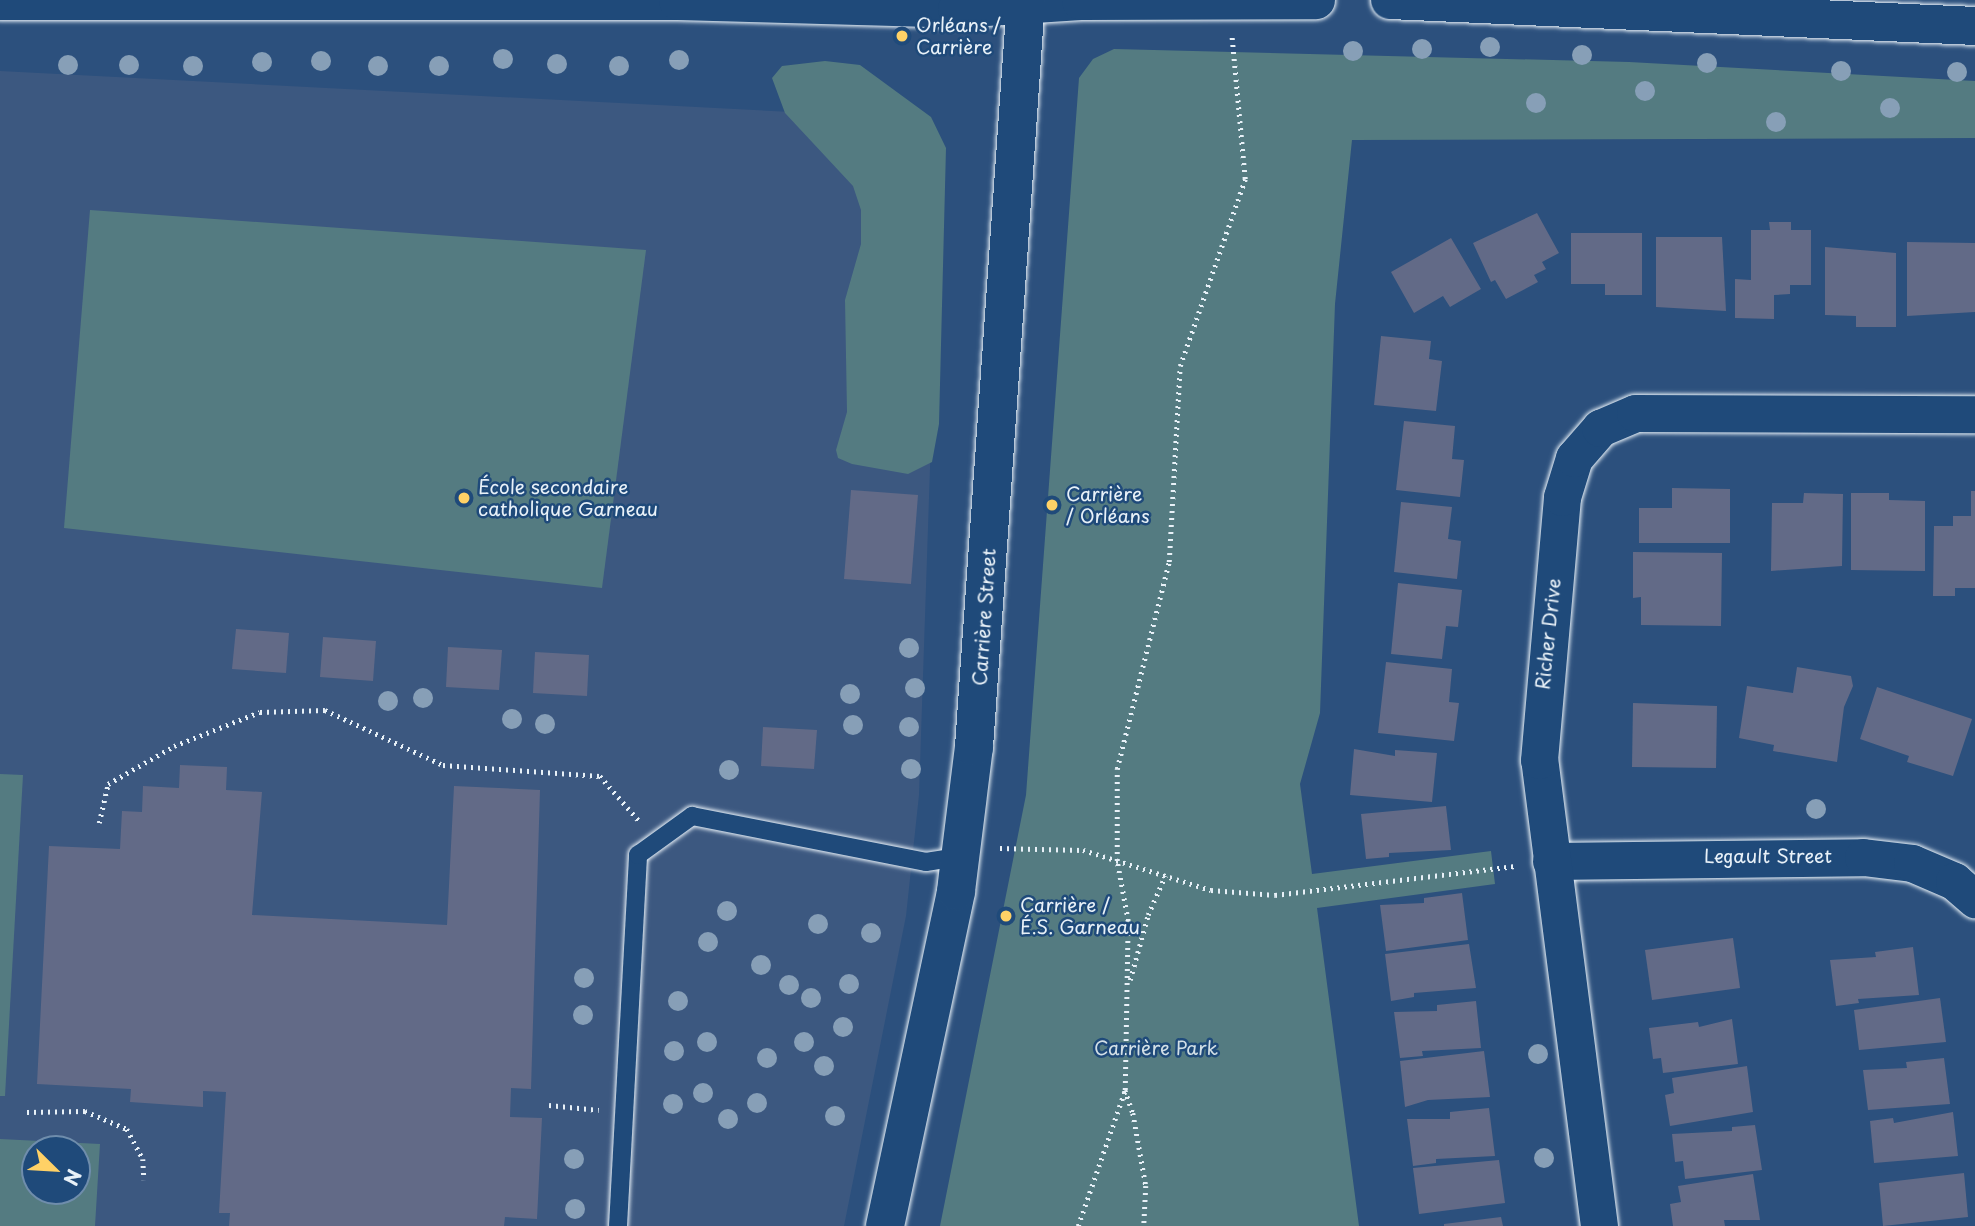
<!DOCTYPE html>
<meta charset="utf-8">
<style>
body{margin:0}
#map{position:relative;width:1975px;height:1226px;overflow:hidden;background:#2c507d;font-family:"Playpen Sans",sans-serif}
div>[style]{position:absolute}
.built>*{inset:0;background:#3c5880}
.green>*{inset:0;background:#547b81}
.building>*{inset:0;background:#626a87}
.path>*{height:4.5px;margin-top:-2.25px;transform-origin:0;background:repeating-linear-gradient(90deg,#e8f1f8 0 2px,transparent 0 7px)}
.roads{filter:drop-shadow(0 0 2px #e8f1f8) drop-shadow(0 0 2px #e8f1f8)}
.lane>*{height:18px;margin:-9px;padding:0 9px;transform-origin:9px;border-radius:9px;background:#1f4a7a}
.street>*{height:37px;margin:-18.5px;padding:0 18.5px;transform-origin:18.5px;border-radius:18.5px;background:#1f4a7a}
.secondary>*{height:38px;margin:-19px;padding:0 19px;transform-origin:19px;border-radius:19px;background:#1f4a7a}
.trees>*{width:20px;height:20px;margin:-10px;border-radius:50%;background:#879fb7}
.dots>*{width:19px;height:19px;translate:-50% -50%;box-sizing:border-box;border:4px solid #1f4a7a;border-radius:50%}
span{translate:-50% -50%;white-space:nowrap;text-align:center;line-height:1.15;-webkit-text-stroke:5px #1f4a7a;paint-order:stroke}
.poi-label{font-size:19px;color:#e8f1f8}
.left{translate:0 -50%;text-align:left}
.street-label{font-size:19px;color:#e8f1f8}
.park-label{font-size:19px;color:#d2dfe6}
.north{position:absolute;left:21px;top:1135px;width:70px;height:70px;box-sizing:border-box;background:#1f4a7a;border:2px solid #6f8dac;border-radius:50%;rotate:114deg;font-size:19px;font-weight:700;line-height:28px;text-align:center;color:#e8f1f8}
.north::after{content:'';display:block;margin:auto;width:24px;height:32px;background:#ffd166;clip-path:polygon(50% 0,100% 100%,50% 72%,0 100%)}
</style>
<div id="map">
<div class="built">
<i style="clip-path:polygon(evenodd,0 71px,870px 116px,939px 201px,919px 795px,906px 916px,844px 1226px,0 1226px,0 71px,35px 1149px,77px 1149px,77px 1191px,35px 1191px,35px 1149px)"></i>
</div>
<div class="green">
<i style="clip-path:polygon(1114px 49px,1629px 62px,1975px 81px,1975px 138px,1352px 140px,1335px 304px,1320px 713px,1300px 784px,1312px 874px,1491px 851px,1495px 884px,1317px 908px,1359px 1226px,940px 1226px,1026px 795px,1079px 78px,1093px 59px)"></i>
<i style="clip-path:polygon(825px 61px,860px 65px,931px 117px,946px 148px,939px 424px,932px 462px,908px 474px,852px 464px,838px 458px,836px 450px,847px 412px,845px 300px,861px 244px,861px 210px,853px 186px,785px 113px,772px 78px,782px 66px)"></i>
<i style="clip-path:polygon(90px 210px,646px 250px,602px 588px,64px 528px)"></i>
<i style="clip-path:polygon(0 774px,23px 775px,5px 1096px,0 1096px)"></i>
<i style="clip-path:polygon(evenodd,0 1139px,100px 1144px,95px 1226px,0 1226px,0 1139px,35px 1149px,77px 1149px,77px 1191px,35px 1191px,35px 1149px)"></i>
</div>
<div class="building">
<i style="clip-path:polygon(1537px 213px,1559px 253px,1542px 262px,1546px 269px,1534px 275px,1538px 282px,1506px 299px,1495px 280px,1491px 282px,1473px 243px)"></i>
<i style="clip-path:polygon(1769px 222px,1791px 222px,1791px 230px,1811px 230px,1811px 285px,1790px 285px,1790px 294px,1774px 295px,1774px 319px,1735px 318px,1735px 279px,1751px 280px,1751px 230px,1770px 230px)"></i>
<i style="clip-path:polygon(1571px 233px,1642px 233px,1642px 295px,1605px 295px,1605px 284px,1571px 284px)"></i>
<i style="clip-path:polygon(1656px 237px,1722px 237px,1726px 311px,1656px 307px)"></i>
<i style="clip-path:polygon(1451px 238px,1481px 289px,1450px 307px,1443px 296px,1414px 313px,1391px 272px)"></i>
<i style="clip-path:polygon(1907px 242px,1975px 243px,1975px 312px,1907px 316px)"></i>
<i style="clip-path:polygon(1825px 247px,1896px 253px,1896px 327px,1856px 327px,1856px 316px,1825px 315px)"></i>
<i style="clip-path:polygon(1381px 336px,1431px 341px,1429px 359px,1442px 361px,1436px 411px,1374px 405px)"></i>
<i style="clip-path:polygon(1404px 421px,1455px 426px,1452px 459px,1464px 460px,1460px 497px,1396px 490px)"></i>
<i style="clip-path:polygon(1672px 488px,1730px 489px,1730px 543px,1639px 543px,1639px 508px,1672px 508px)"></i>
<i style="clip-path:polygon(851px 490px,918px 495px,911px 584px,844px 579px)"></i>
<i style="clip-path:polygon(1971px 491px,1975px 491px,1975px 588px,1955px 588px,1955px 596px,1933px 596px,1934px 526px,1953px 526px,1953px 516px,1971px 516px)"></i>
<i style="clip-path:polygon(1804px 493px,1843px 494px,1842px 566px,1771px 571px,1772px 503px,1803px 503px)"></i>
<i style="clip-path:polygon(1851px 493px,1889px 493px,1889px 500px,1925px 501px,1925px 571px,1851px 570px)"></i>
<i style="clip-path:polygon(1401px 502px,1452px 507px,1448px 539px,1461px 541px,1457px 579px,1394px 572px)"></i>
<i style="clip-path:polygon(1633px 552px,1722px 553px,1721px 626px,1641px 625px,1641px 597px,1633px 598px)"></i>
<i style="clip-path:polygon(1398px 583px,1462px 590px,1458px 627px,1446px 626px,1442px 659px,1391px 654px)"></i>
<i style="clip-path:polygon(236px 629px,289px 633px,286px 673px,232px 669px)"></i>
<i style="clip-path:polygon(323px 637px,376px 641px,373px 681px,320px 677px)"></i>
<i style="clip-path:polygon(448px 647px,502px 650px,499px 690px,446px 687px)"></i>
<i style="clip-path:polygon(535px 652px,589px 655px,587px 696px,533px 693px)"></i>
<i style="clip-path:polygon(1386px 662px,1452px 669px,1449px 702px,1459px 703px,1454px 741px,1378px 733px)"></i>
<i style="clip-path:polygon(1797px 667px,1851px 676px,1853px 686px,1844px 707px,1837px 762px,1773px 751px,1774px 745px,1739px 738px,1747px 686px,1793px 693px)"></i>
<i style="clip-path:polygon(1877px 687px,1972px 719px,1953px 776px,1907px 762px,1909px 756px,1860px 739px)"></i>
<i style="clip-path:polygon(1633px 703px,1717px 706px,1716px 768px,1632px 767px)"></i>
<i style="clip-path:polygon(763px 727px,817px 730px,814px 769px,761px 766px)"></i>
<i style="clip-path:polygon(1354px 749px,1395px 756px,1395px 750px,1437px 753px,1432px 802px,1350px 795px)"></i>
<i style="clip-path:polygon(180px 765px,227px 767px,226px 790px,262px 792px,252px 915px,447px 925px,454px 786px,540px 790px,531px 1089px,511px 1088px,510px 1117px,542px 1118px,537px 1219px,505px 1217px,504px 1226px,229px 1226px,230px 1213px,219px 1213px,226px 1092px,203px 1091px,203px 1107px,130px 1102px,131px 1089px,37px 1084px,49px 846px,120px 849px,122px 811px,142px 812px,143px 786px,179px 788px)"></i>
<i style="clip-path:polygon(1446px 806px,1451px 850px,1389px 853px,1389px 857px,1366px 859px,1361px 814px)"></i>
<i style="clip-path:polygon(1462px 893px,1468px 940px,1386px 951px,1380px 905px,1424px 903px,1424px 898px)"></i>
<i style="clip-path:polygon(1733px 938px,1740px 988px,1652px 1000px,1645px 950px)"></i>
<i style="clip-path:polygon(1469px 944px,1476px 988px,1414px 993px,1414px 997px,1391px 1001px,1385px 954px)"></i>
<i style="clip-path:polygon(1913px 947px,1919px 995px,1858px 999px,1859px 1003px,1836px 1006px,1830px 960px,1876px 957px,1875px 952px)"></i>
<i style="clip-path:polygon(1940px 998px,1946px 1042px,1859px 1050px,1854px 1010px)"></i>
<i style="clip-path:polygon(1476px 1001px,1481px 1048px,1422px 1051px,1423px 1056px,1400px 1058px,1394px 1012px,1437px 1011px,1437px 1005px)"></i>
<i style="clip-path:polygon(1732px 1019px,1738px 1064px,1663px 1073px,1661px 1058px,1653px 1059px,1649px 1028px,1698px 1022px,1699px 1027px)"></i>
<i style="clip-path:polygon(1484px 1051px,1490px 1097px,1428px 1100px,1405px 1107px,1400px 1061px)"></i>
<i style="clip-path:polygon(1944px 1058px,1950px 1104px,1868px 1110px,1863px 1070px,1907px 1068px,1906px 1062px)"></i>
<i style="clip-path:polygon(1747px 1066px,1753px 1112px,1670px 1126px,1665px 1095px,1674px 1093px,1672px 1078px)"></i>
<i style="clip-path:polygon(1489px 1108px,1495px 1156px,1436px 1159px,1436px 1163px,1413px 1166px,1407px 1119px,1450px 1119px,1450px 1112px)"></i>
<i style="clip-path:polygon(1953px 1112px,1958px 1156px,1874px 1163px,1870px 1121px,1893px 1118px,1894px 1123px)"></i>
<i style="clip-path:polygon(1755px 1125px,1762px 1170px,1685px 1179px,1683px 1161px,1675px 1162px,1672px 1134px,1732px 1131px,1732px 1127px)"></i>
<i style="clip-path:polygon(1499px 1160px,1505px 1203px,1419px 1214px,1413px 1168px)"></i>
<i style="clip-path:polygon(1964px 1173px,1968px 1217px,1883px 1226px,1879px 1183px)"></i>
<i style="clip-path:polygon(1753px 1174px,1760px 1220px,1724px 1220px,1725px 1226px,1673px 1226px,1670px 1204px,1681px 1202px,1678px 1186px)"></i>
<i style="clip-path:polygon(1501px 1217px,1503px 1226px,1444px 1226px,1444px 1224px)"></i>
</div>
<div class="path">
<i style="left:99px;top:823px;width:40px;rotate:-77deg"></i>
<i style="left:108px;top:784px;width:76px;rotate:-29.9deg"></i>
<i style="left:174px;top:746px;width:92px;rotate:-21.6deg"></i>
<i style="left:260px;top:712px;width:65px;rotate:-1.8deg"></i>
<i style="left:325px;top:710px;width:130px;rotate:25deg"></i>
<i style="left:443px;top:765px;width:157px;rotate:4deg"></i>
<i style="left:600px;top:776px;width:61px;rotate:49deg"></i>
<i style="left:1000px;top:848px;width:83px;rotate:1.4deg"></i>
<i style="left:1083px;top:850px;width:134px;rotate:17.4deg"></i>
<i style="left:1211px;top:890px;width:64px;rotate:4.5deg"></i>
<i style="left:1275px;top:895px;width:242px;rotate:-6.9deg"></i>
<i style="left:1130px;top:980px;width:67px;rotate:-74.5deg"></i>
<i style="left:1148px;top:915px;width:43px;rotate:-66.4deg"></i>
<i style="left:1125px;top:1090px;width:24px;rotate:71deg"></i>
<i style="left:1133px;top:1113px;width:74px;rotate:79.9deg"></i>
<i style="left:1146px;top:1186px;width:40px;rotate:92.9deg"></i>
<i style="left:549px;top:1105px;width:50px;rotate:5.7deg"></i>
<i style="left:27px;top:1112px;width:58px;rotate:-1deg"></i>
<i style="left:85px;top:1111px;width:46px;rotate:23.2deg"></i>
<i style="left:127px;top:1129px;width:34px;rotate:62deg"></i>
<i style="left:143px;top:1159px;width:21px;rotate:87deg"></i>
<i style="left:1078px;top:1226px;width:144px;rotate:-70.9deg"></i>
<i style="left:1125px;top:1090px;width:169px;rotate:-89deg"></i>
<i style="left:1128px;top:921px;width:61px;rotate:-100.4deg"></i>
<i style="left:1117px;top:861px;width:92px;rotate:-90deg"></i>
<i style="left:1117px;top:769px;width:213px;rotate:-75.9deg"></i>
<i style="left:1169px;top:562px;width:196px;rotate:-86.8deg"></i>
<i style="left:1180px;top:366px;width:198px;rotate:-70.8deg"></i>
<i style="left:1245px;top:179px;width:142px;rotate:-95.3deg"></i>
</div>
<div class="roads">
<div class="lane">
<i style="left:618px;top:1226px;width:372px;rotate:-86.9deg"></i>
<i style="left:638px;top:855px;width:67px;rotate:-35.8deg"></i>
<i style="left:692px;top:816px;width:238px;rotate:11.1deg"></i>
<i style="left:926px;top:862px;width:36px;rotate:-9deg"></i>
</div>
<div class="street">
<i style="left:1551px;top:861px;width:312px;rotate:-0.7deg"></i>
<i style="left:1863px;top:857px;width:49px;rotate:7deg"></i>
<i style="left:1912px;top:863px;width:46px;rotate:23.2deg"></i>
<i style="left:1954px;top:881px;width:28px;rotate:41deg"></i>
<i style="left:1599px;top:1226px;width:470px;rotate:-97.3deg"></i>
<i style="left:1539px;top:760px;width:264px;rotate:-85deg"></i>
<i style="left:1562px;top:497px;width:41px;rotate:-72.9deg"></i>
<i style="left:1574px;top:458px;width:40px;rotate:-49deg"></i>
<i style="left:1600px;top:428px;width:38px;rotate:-23deg"></i>
<i style="left:1635px;top:413px;width:340px;rotate:0.2deg"></i>
</div>
<div class="secondary">
<i style="left:1390px;top:0;width:586px;rotate:2.54deg"></i>
<i style="left:0;top:1px;width:678px"></i>
<i style="left:678px;top:1px;width:279px;rotate:1.6deg"></i>
<i style="left:957px;top:9px;width:124px;rotate:-3.7deg"></i>
<i style="left:1081px;top:1px;width:235px;rotate:-0.2deg"></i>
<i style="left:885px;top:1226px;width:342px;rotate:-78deg"></i>
<i style="left:956px;top:891px;width:145px;rotate:-82.9deg"></i>
<i style="left:974px;top:747px;width:749px;rotate:-86.02deg"></i>
</div>
</div>
<div class="trees">
<i style="left:1490px;top:47px"></i>
<i style="left:1422px;top:49px"></i>
<i style="left:1353px;top:51px"></i>
<i style="left:1582px;top:55px"></i>
<i style="left:503px;top:59px"></i>
<i style="left:679px;top:60px"></i>
<i style="left:321px;top:61px"></i>
<i style="left:262px;top:62px"></i>
<i style="left:1707px;top:63px"></i>
<i style="left:557px;top:64px"></i>
<i style="left:68px;top:65px"></i>
<i style="left:129px;top:65px"></i>
<i style="left:193px;top:66px"></i>
<i style="left:378px;top:66px"></i>
<i style="left:439px;top:66px"></i>
<i style="left:619px;top:66px"></i>
<i style="left:1841px;top:71px"></i>
<i style="left:1957px;top:72px"></i>
<i style="left:1645px;top:91px"></i>
<i style="left:1536px;top:103px"></i>
<i style="left:1890px;top:108px"></i>
<i style="left:1776px;top:122px"></i>
<i style="left:909px;top:648px"></i>
<i style="left:915px;top:688px"></i>
<i style="left:850px;top:694px"></i>
<i style="left:423px;top:698px"></i>
<i style="left:388px;top:701px"></i>
<i style="left:512px;top:719px"></i>
<i style="left:545px;top:724px"></i>
<i style="left:853px;top:725px"></i>
<i style="left:909px;top:727px"></i>
<i style="left:911px;top:769px"></i>
<i style="left:729px;top:770px"></i>
<i style="left:1816px;top:809px"></i>
<i style="left:727px;top:911px"></i>
<i style="left:818px;top:924px"></i>
<i style="left:871px;top:933px"></i>
<i style="left:708px;top:942px"></i>
<i style="left:761px;top:965px"></i>
<i style="left:584px;top:978px"></i>
<i style="left:849px;top:984px"></i>
<i style="left:789px;top:985px"></i>
<i style="left:811px;top:998px"></i>
<i style="left:678px;top:1001px"></i>
<i style="left:583px;top:1015px"></i>
<i style="left:843px;top:1027px"></i>
<i style="left:707px;top:1042px"></i>
<i style="left:804px;top:1042px"></i>
<i style="left:674px;top:1051px"></i>
<i style="left:1538px;top:1054px"></i>
<i style="left:767px;top:1058px"></i>
<i style="left:824px;top:1066px"></i>
<i style="left:703px;top:1093px"></i>
<i style="left:757px;top:1103px"></i>
<i style="left:673px;top:1104px"></i>
<i style="left:835px;top:1116px"></i>
<i style="left:728px;top:1119px"></i>
<i style="left:1544px;top:1158px"></i>
<i style="left:574px;top:1159px"></i>
<i style="left:575px;top:1209px"></i>
</div>
<div class="dots">
<i style="left:902px;top:36px;background:#ffd166"></i>
<i style="left:464px;top:498px;background:#ffd166"></i>
<i style="left:1052px;top:505px;background:#ffd166"></i>
<i style="left:1006px;top:916px;background:#ffd166"></i>
</div>
<div class="poi-label">
<span class="left" style="left:916px;top:36px">Orléans /<br>Carrière</span>
<span class="left" style="left:478px;top:498px">École secondaire<br>catholique Garneau</span>
<span class="left" style="left:1066px;top:505px">Carrière<br>/ Orléans</span>
<span class="left" style="left:1020px;top:916px">Carrière /<br>É.S. Garneau</span>
</div>
<div class="street-label">
<span style="left:984px;top:617px;rotate:-86deg">Carrière Street</span>
<span style="left:1548px;top:634px;rotate:-84deg">Richer Drive</span>
<span style="left:1768px;top:856px">Legault Street</span>
</div>
<div class="park-label">
<span style="left:1156px;top:1048px">Carrière Park</span>
</div>
<div class="north">N</div>
</div>
